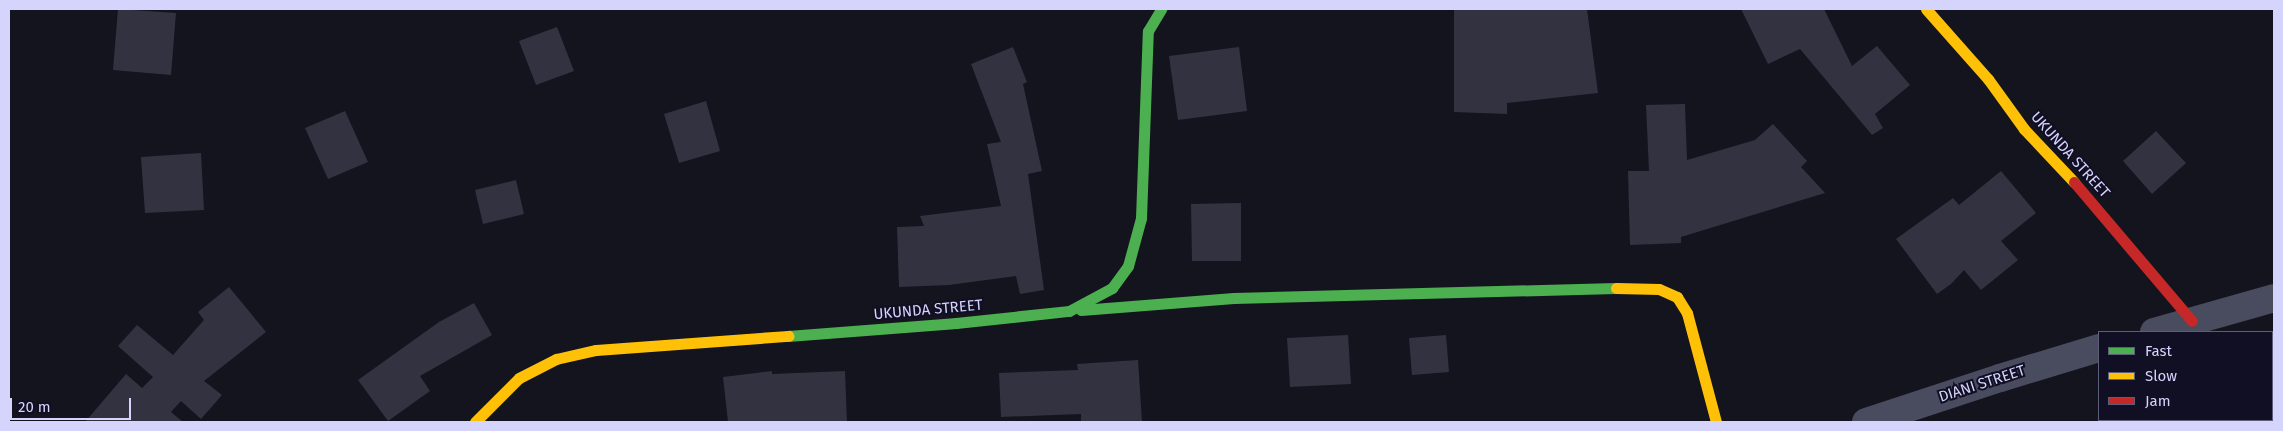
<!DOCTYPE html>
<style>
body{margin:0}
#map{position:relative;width:2283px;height:431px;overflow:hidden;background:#14141e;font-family:"Fira Sans",sans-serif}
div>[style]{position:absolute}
.building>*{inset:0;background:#323241}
.street>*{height:28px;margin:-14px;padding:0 14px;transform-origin:14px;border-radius:14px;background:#494b5f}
.fast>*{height:11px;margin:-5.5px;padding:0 5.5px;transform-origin:5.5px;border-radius:5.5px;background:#4caf50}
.slow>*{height:11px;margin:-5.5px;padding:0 5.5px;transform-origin:5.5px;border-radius:5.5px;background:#ffc107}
.jam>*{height:11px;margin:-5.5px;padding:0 5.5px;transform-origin:5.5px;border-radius:5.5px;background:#c62828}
span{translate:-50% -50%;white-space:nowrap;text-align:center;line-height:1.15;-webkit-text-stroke:4px #100f23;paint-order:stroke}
.street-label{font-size:15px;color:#d4d4fd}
.frame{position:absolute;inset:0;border:10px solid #d4d4fd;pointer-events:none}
.legend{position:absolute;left:2098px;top:331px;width:175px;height:90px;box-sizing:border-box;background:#100f23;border:1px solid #5e5e7a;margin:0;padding:6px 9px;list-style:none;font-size:15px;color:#d4d4fd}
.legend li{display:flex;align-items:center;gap:10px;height:25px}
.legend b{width:25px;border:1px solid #5e5e7a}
.scale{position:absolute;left:10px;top:398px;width:121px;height:22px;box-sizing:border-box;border:2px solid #d4d4fd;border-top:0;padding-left:6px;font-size:15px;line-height:18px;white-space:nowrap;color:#d4d4fd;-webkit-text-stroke:4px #100f23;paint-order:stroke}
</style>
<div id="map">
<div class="building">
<i style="clip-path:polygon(118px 9px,176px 13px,171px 75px,113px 70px)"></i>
<i style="clip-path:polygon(1454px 9px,1587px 9px,1598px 93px,1507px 103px,1507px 114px,1454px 112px)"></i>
<i style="clip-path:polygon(1741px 9px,1824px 9px,1852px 66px,1877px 46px,1910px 85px,1875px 114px,1883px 128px,1872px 135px,1800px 49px,1768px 64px)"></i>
<i style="clip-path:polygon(557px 27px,574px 71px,536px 85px,519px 41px)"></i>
<i style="clip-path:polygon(1013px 47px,1027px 82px,1023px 84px,1042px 171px,1028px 174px,1044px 290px,1020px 294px,1016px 276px,949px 285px,899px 287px,897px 227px,924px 226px,920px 216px,1001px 206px,987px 144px,1001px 142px,971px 64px)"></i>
<i style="clip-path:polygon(1239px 47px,1247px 111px,1178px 120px,1169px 56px)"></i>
<i style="clip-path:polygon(706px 101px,720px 151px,679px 163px,664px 114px)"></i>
<i style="clip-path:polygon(1685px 104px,1687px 160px,1755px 140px,1773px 124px,1807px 161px,1801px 167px,1825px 193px,1681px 237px,1681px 243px,1630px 245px,1628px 171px,1649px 171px,1646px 105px)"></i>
<i style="clip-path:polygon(345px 111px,368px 162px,328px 179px,305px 128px)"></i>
<i style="clip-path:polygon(2156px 131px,2186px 163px,2152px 194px,2123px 161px)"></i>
<i style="clip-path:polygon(201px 153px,204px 210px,145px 213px,141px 157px)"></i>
<i style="clip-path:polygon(2001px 171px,2036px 213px,2001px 241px,2018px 260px,1981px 290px,1964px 270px,1951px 284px,1937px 294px,1896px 239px,1953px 198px,1959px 205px)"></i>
<i style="clip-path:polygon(516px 180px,524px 214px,483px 224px,475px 190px)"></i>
<i style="clip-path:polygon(1241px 203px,1241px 261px,1192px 261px,1191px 204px)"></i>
<i style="clip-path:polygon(229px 287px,266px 332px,204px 381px,222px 395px,201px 419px,181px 401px,171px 412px,183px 422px,85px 422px,126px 374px,142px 388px,153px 377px,118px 346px,137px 325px,173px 355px,204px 320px,198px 312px)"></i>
<i style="clip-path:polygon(474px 303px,492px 335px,420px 376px,430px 391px,388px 421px,358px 380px,439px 322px)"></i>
<i style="clip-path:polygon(1348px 335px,1351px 384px,1290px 387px,1287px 338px)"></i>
<i style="clip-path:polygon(1446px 335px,1449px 372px,1412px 375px,1409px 338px)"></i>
<i style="clip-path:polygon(1138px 360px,1142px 422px,1081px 422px,1081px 414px,1001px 417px,999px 373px,1078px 370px,1077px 364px)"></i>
<i style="clip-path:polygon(772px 371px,772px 374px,845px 371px,847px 422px,728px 422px,723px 377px)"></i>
</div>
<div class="street">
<i style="left:2154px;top:332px;width:125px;rotate:-15.8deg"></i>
<i style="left:1866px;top:422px;width:141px;rotate:-18.2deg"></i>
<i style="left:2000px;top:378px;width:103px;rotate:-16.9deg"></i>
</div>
<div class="fast">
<i style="left:1081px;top:310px;width:153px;rotate:-4.5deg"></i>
<i style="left:1234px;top:298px;width:382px;rotate:-1.5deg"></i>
<i style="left:788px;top:336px;width:169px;rotate:-4.4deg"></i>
<i style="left:956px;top:323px;width:114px;rotate:-6.1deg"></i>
<i style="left:1069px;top:311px;width:49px;rotate:-28.1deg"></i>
<i style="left:1112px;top:288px;width:27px;rotate:-54deg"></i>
<i style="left:1128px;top:266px;width:50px;rotate:-74.8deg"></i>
<i style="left:1141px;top:218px;width:187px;rotate:-87.9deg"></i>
<i style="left:1148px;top:31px;width:26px;rotate:-59deg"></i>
</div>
<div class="slow">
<i style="left:1926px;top:9px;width:94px;rotate:48.5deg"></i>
<i style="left:1988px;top:79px;width:62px;rotate:54.2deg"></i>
<i style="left:2024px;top:129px;width:73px;rotate:46.7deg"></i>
<i style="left:1616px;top:288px;width:43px;rotate:1.3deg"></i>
<i style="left:1659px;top:289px;width:20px;rotate:24deg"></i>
<i style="left:1677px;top:297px;width:19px;rotate:58deg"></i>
<i style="left:1687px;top:313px;width:113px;rotate:75.1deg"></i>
<i style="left:475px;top:422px;width:62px;rotate:-45deg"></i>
<i style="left:519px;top:378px;width:42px;rotate:-27.2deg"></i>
<i style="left:556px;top:359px;width:41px;rotate:-12.7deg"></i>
<i style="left:596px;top:350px;width:193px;rotate:-4.2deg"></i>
</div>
<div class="jam">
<i style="left:2074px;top:182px;width:182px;rotate:49.7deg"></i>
</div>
<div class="street-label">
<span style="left:2070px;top:155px;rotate:48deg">UKUNDA STREET</span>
<span style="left:928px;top:310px;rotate:-5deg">UKUNDA STREET</span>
<span style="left:1982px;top:384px;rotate:-18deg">DIANI STREET</span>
</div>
<div class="frame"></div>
<ul class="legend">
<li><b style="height:6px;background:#4caf50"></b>Fast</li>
<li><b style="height:6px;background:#ffc107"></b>Slow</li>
<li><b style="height:6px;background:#c62828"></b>Jam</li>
</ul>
<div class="scale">20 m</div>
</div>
